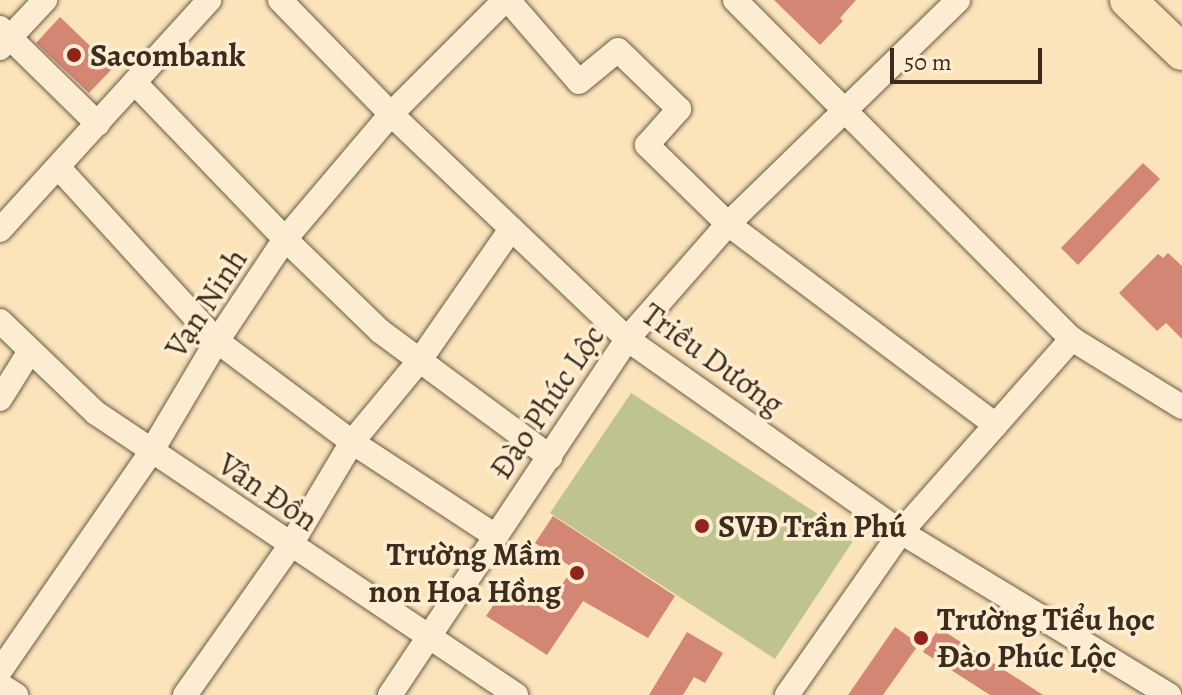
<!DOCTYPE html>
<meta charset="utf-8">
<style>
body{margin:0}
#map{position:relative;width:1182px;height:695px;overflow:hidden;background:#fbe4ba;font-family:Alegreya,serif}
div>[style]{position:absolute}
.green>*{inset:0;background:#bfc48f}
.building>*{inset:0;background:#d38674}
.roads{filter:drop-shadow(0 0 2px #6b5a45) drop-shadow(0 0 2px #6b5a45)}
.minor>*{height:24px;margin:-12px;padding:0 12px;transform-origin:12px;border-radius:12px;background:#fcedd2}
.highway>*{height:36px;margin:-18px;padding:0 18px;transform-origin:18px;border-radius:18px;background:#fbe4ba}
.dots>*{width:22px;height:22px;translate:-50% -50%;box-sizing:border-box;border:4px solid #fcedd2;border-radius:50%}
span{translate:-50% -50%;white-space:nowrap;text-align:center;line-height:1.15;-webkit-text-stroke:7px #fcedd2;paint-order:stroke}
.poi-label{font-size:32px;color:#3b2c1e;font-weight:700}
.left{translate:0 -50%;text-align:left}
.right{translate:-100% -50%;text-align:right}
.street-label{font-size:32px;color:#3b2c1e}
.scale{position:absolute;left:890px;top:48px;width:152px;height:36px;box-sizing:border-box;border:4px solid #3b2c1e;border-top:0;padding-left:10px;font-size:24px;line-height:28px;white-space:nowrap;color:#3b2c1e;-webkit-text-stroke:6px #fcedd2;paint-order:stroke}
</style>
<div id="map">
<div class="green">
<i style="clip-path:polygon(631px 393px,855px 538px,775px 659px,550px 513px)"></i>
</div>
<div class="building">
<i style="clip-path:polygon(774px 0,856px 0,840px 18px,843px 21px,820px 45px)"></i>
<i style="clip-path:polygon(60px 17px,113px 68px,89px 93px,36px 43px)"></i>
<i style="clip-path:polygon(1143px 163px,1160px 179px,1078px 265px,1061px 248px)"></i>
<i style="clip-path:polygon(1168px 253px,1182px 266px,1182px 339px,1166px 323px,1157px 331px,1119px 293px,1158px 254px,1163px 258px)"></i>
<i style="clip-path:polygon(553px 516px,675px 596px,648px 638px,583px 601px,547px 655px,486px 616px,507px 585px,545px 610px,573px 568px,535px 543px)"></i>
<i style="clip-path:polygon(895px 627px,919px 644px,883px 695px,848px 695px)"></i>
<i style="clip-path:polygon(939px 628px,1043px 695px,990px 695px,923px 652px)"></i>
<i style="clip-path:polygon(687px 632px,723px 653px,705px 683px,694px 677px,683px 695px,649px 695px)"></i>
</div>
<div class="roads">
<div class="minor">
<i style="left:280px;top:0;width:159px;rotate:45.8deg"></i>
<i style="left:391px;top:114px;width:326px;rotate:43.6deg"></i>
<i style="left:627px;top:339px;width:335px;rotate:35.2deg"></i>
<i style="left:901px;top:532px;width:314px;rotate:31.3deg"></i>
<i style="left:508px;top:0;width:108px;rotate:49.1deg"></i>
<i style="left:579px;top:82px;width:50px;rotate:-39.4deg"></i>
<i style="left:618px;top:50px;width:85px;rotate:44deg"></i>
<i style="left:679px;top:109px;width:48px;rotate:131.6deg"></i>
<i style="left:647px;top:145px;width:113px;rotate:44.3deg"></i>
<i style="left:728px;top:224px;width:335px;rotate:36.9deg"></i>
<i style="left:735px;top:0;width:478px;rotate:45.2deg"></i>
<i style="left:1072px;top:339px;width:129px;rotate:31.7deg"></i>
<i style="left:0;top:28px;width:137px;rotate:44.4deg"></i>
<i style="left:0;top:48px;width:66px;rotate:-46.8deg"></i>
<i style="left:135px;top:83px;width:216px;rotate:46.1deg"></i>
<i style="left:285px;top:239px;width:132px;rotate:44.1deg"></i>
<i style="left:380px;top:331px;width:212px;rotate:36.5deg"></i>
<i style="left:59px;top:168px;width:234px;rotate:47.6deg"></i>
<i style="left:217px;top:341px;width:169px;rotate:36.8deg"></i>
<i style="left:352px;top:442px;width:170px;rotate:33.2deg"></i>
<i style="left:0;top:230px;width:311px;rotate:-47.7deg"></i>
<i style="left:0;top:321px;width:133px;rotate:43.8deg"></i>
<i style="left:96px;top:413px;width:506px;rotate:33.88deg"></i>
<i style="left:0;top:399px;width:57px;rotate:-58deg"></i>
<i style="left:0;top:671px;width:266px;rotate:-55.4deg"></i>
<i style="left:151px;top:452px;width:129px;rotate:-59.3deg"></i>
<i style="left:217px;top:341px;width:123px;rotate:-56.3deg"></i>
<i style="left:285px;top:239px;width:164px;rotate:-49.7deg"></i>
<i style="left:391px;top:114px;width:161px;rotate:-45deg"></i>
<i style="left:0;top:685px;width:19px;rotate:32deg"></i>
<i style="left:185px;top:695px;width:182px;rotate:-54.8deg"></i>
<i style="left:290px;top:546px;width:121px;rotate:-59.2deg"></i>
<i style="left:352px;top:442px;width:107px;rotate:-50.3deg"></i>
<i style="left:420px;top:360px;width:160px;rotate:-55.2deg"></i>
<i style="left:390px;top:695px;width:428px;rotate:-56.3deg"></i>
<i style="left:627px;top:339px;width:153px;rotate:-48.7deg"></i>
<i style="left:728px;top:224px;width:321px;rotate:-44.2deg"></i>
<i style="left:787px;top:695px;width:199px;rotate:-55deg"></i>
<i style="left:901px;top:532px;width:258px;rotate:-48.5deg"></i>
</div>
<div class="highway">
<i style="left:1128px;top:0;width:75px;rotate:43.9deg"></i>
</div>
</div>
<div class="dots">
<i style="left:74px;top:55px;background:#8f2418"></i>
<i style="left:702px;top:526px;background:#8f2418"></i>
<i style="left:577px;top:573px;background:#8f2418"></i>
<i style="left:921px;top:638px;background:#8f2418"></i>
</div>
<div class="poi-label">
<span class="left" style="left:90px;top:55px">Sacombank</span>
<span class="left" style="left:718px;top:526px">SVĐ Trần Phú</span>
<span class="right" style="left:561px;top:573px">Trường Mầm<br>non Hoa Hồng</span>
<span class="left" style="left:937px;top:638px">Trường Tiểu học<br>Đào Phúc Lộc</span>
</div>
<div class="street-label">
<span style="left:206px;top:303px;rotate:-57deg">Vạn Ninh</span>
<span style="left:713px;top:359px;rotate:36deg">Triều Dương</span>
<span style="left:547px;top:402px;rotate:-56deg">Đào Phúc Lộc</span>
<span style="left:268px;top:492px;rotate:34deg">Vân Đồn</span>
</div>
<div class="scale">50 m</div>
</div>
